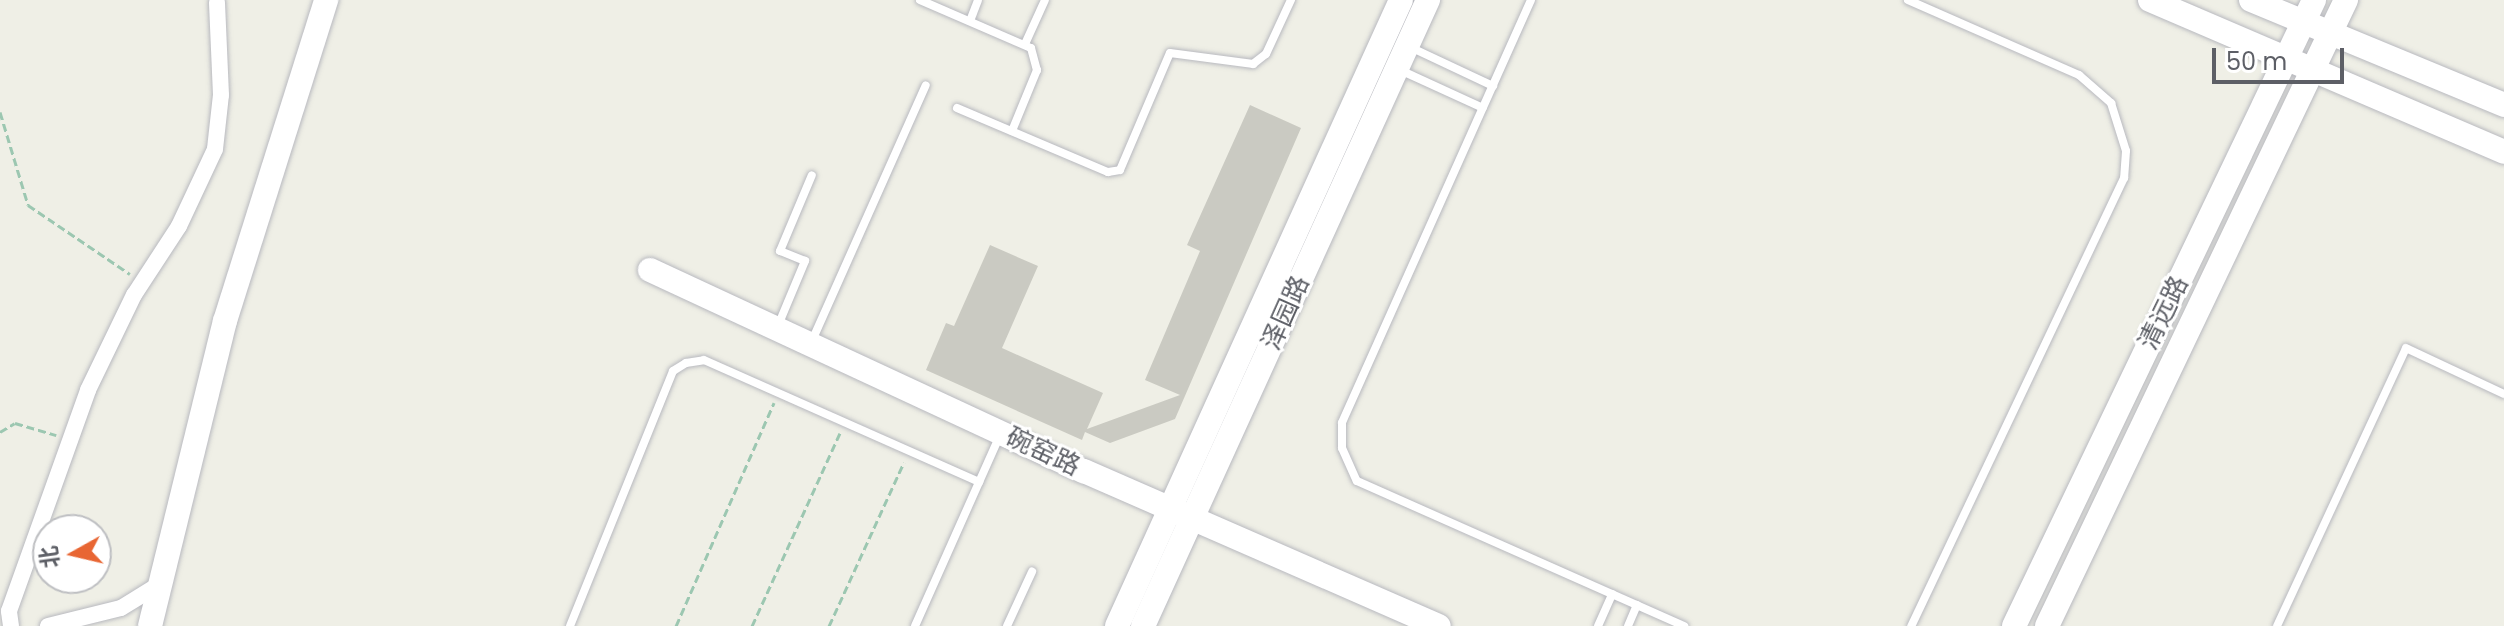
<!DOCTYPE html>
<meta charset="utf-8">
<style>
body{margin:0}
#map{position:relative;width:2504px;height:626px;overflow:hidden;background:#efefe6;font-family:Poppins,"Noto Sans SC",sans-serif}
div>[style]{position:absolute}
.building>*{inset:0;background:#cacac2}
.path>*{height:3px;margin-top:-1.5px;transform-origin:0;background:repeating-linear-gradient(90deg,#9cc7b1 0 8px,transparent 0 12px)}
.roads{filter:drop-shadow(0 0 2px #b8b9bf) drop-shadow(0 0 2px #b8b9bf)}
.lane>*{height:8px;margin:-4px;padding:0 4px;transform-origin:4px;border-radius:4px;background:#fff}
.street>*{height:16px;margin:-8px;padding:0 8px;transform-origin:8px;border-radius:8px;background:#fff}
.secondary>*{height:24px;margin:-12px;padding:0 12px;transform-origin:12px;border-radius:12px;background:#fff}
span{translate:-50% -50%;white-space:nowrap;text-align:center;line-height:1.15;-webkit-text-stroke:6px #fff;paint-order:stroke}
.street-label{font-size:26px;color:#5d5f66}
.north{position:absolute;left:32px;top:514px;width:80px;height:80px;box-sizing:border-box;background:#fff;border:2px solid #bebfc2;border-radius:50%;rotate:262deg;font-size:22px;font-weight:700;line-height:32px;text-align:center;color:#5d5f66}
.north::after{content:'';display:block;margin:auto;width:28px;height:36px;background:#e86633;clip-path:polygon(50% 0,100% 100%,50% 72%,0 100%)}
.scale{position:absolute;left:2212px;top:48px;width:132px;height:36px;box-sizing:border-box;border:4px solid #5d5f66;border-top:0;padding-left:10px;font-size:24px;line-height:28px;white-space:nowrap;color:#5d5f66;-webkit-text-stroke:6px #fff;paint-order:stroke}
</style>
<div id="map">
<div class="building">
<i style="clip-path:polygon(1250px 105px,1301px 128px,1175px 419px,1110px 443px,1085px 432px,1082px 440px,926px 370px,946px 323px,954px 326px,990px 245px,1038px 266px,1002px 348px,1103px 393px,1087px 429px,1180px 395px,1145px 380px,1200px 251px,1187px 245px)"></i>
</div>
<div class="path">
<i style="left:0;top:112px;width:97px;rotate:73.2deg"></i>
<i style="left:28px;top:205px;width:123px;rotate:34.1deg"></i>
<i style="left:0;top:432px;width:17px;rotate:-31deg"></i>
<i style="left:15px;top:423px;width:43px;rotate:16.3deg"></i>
<i style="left:676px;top:626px;width:244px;rotate:-66.3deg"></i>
<i style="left:752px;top:626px;width:212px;rotate:-65.5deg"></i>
<i style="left:829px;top:626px;width:180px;rotate:-65.4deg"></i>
</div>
<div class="roads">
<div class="lane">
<i style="left:920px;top:0;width:121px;rotate:23.4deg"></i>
<i style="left:1031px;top:48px;width:23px;rotate:75deg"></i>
<i style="left:1037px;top:70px;width:66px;rotate:112.3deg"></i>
<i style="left:1531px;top:0;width:463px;rotate:114.1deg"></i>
<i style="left:1342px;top:423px;width:25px;rotate:90deg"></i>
<i style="left:1342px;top:448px;width:36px;rotate:66deg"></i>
<i style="left:1357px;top:481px;width:358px;rotate:23.9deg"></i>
<i style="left:1908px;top:0;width:187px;rotate:23.7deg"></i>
<i style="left:2079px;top:75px;width:43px;rotate:41.2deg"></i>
<i style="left:2111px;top:103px;width:50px;rotate:72.6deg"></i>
<i style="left:2126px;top:151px;width:27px;rotate:94deg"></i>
<i style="left:2124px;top:178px;width:496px;rotate:115.4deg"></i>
<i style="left:970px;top:21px;width:22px;rotate:-69deg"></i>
<i style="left:1025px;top:44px;width:48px;rotate:-65.6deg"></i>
<i style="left:1410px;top:47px;width:92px;rotate:25.2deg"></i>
<i style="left:1400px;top:70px;width:91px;rotate:24.6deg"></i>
<i style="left:957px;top:108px;width:164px;rotate:23deg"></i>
<i style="left:1108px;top:172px;width:12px;rotate:-9deg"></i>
<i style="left:1120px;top:170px;width:127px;rotate:-66.9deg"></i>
<i style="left:1170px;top:53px;width:84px;rotate:7.5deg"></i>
<i style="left:1253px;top:64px;width:16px;rotate:-38deg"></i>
<i style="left:1266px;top:54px;width:60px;rotate:-65.2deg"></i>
<i style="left:777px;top:328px;width:73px;rotate:-67.3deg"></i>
<i style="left:805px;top:261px;width:27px;rotate:-158deg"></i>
<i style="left:780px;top:251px;width:82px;rotate:-67.2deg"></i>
<i style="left:811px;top:343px;width:282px;rotate:-66deg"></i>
<i style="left:570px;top:626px;width:275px;rotate:-68deg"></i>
<i style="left:673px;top:371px;width:15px;rotate:-32deg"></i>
<i style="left:686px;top:363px;width:18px;rotate:-9deg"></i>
<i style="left:704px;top:360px;width:301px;rotate:23.9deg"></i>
<i style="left:915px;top:626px;width:207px;rotate:-66deg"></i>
<i style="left:1007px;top:626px;width:60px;rotate:-65.2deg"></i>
<i style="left:1598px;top:626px;width:35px;rotate:-66deg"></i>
<i style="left:1628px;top:626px;width:23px;rotate:-67deg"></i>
<i style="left:2277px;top:626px;width:306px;rotate:-65.1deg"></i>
<i style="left:2406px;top:348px;width:108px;rotate:25.1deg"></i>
</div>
<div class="street">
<i style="left:11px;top:626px;width:15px;rotate:-98deg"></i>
<i style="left:9px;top:611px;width:235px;rotate:-70.3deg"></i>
<i style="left:88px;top:390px;width:106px;rotate:-64.2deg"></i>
<i style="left:134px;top:295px;width:82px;rotate:-56.9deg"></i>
<i style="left:179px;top:226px;width:85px;rotate:-64.9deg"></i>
<i style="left:215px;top:149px;width:54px;rotate:-83.7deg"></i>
<i style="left:221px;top:95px;width:93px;rotate:-92.5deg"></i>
<i style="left:48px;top:626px;width:75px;rotate:-13.9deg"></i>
<i style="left:121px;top:608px;width:46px;rotate:-31.6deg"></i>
</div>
<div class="secondary">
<i style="left:2150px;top:0;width:385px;rotate:23.2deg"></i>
<i style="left:2251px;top:0;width:274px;rotate:22.5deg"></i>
<i style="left:650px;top:270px;width:478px;rotate:24.9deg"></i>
<i style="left:1084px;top:471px;width:387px;rotate:23.6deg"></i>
<i style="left:150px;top:626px;width:314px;rotate:-76.2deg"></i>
<i style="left:225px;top:321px;width:337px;rotate:-72.5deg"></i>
<i style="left:1117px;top:626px;width:687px;rotate:-65.6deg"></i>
<i style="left:1143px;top:626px;width:688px;rotate:-65.52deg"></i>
<i style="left:2014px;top:626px;width:694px;rotate:-64.39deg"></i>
<i style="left:2047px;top:626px;width:694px;rotate:-64.47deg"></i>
</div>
</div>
<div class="street-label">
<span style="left:1286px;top:313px;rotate:-66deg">泽园路</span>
<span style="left:2164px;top:313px;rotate:-64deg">清远路</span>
<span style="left:1043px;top:452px;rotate:25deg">碗窑路</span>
</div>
<div class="north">北</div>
<div class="scale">50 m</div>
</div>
